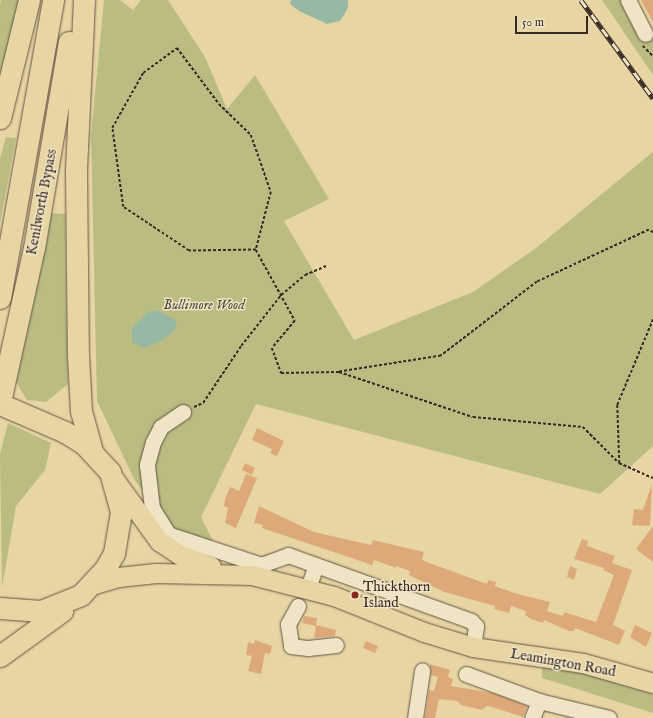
<!DOCTYPE html>
<style>
body{margin:0}
#map{position:relative;width:653px;height:718px;overflow:hidden;background:#e7d6a4;font-family:"IM FELL English",serif}
div>[style]{position:absolute}
.green>*{inset:0;background:#babc82}
.water>*{inset:0;background:#97b9a4}
.building>*{inset:0;background:#dea979}
.path>*{height:1.5px;margin-top:-0.75px;transform-origin:0;background:repeating-linear-gradient(90deg,#372a25 0 3px,transparent 0 5px)}
.roads{filter:drop-shadow(0 0 1px #635545) drop-shadow(0 0 1px #635545)}
.minor>*{height:15px;margin:-7.5px;padding:0 7.5px;transform-origin:7.5px;border-radius:7.5px;background:#efe4c4}
.major>*{height:19px;margin:-9.5px;padding:0 9.5px;transform-origin:9.5px;border-radius:9.5px;background:#e7d6a4}
.highway>*{height:21px;margin:-10.5px;padding:0 10.5px;transform-origin:10.5px;border-radius:10.5px;background:#e7d6a4}
.rail>*{height:4.5px;margin-top:-2.25px;transform-origin:0;background:repeating-linear-gradient(90deg,#efe4c4 0 9px,#372a25 0 18px);box-sizing:border-box;border-block:1px solid #372a25}
.dots>*{width:11px;height:11px;translate:-50% -50%;box-sizing:border-box;border:2px solid #efe4c4;border-radius:50%}
span{translate:-50% -50%;white-space:nowrap;text-align:center;line-height:1.15;-webkit-text-stroke:3px #efe4c4;paint-order:stroke}
.street-label{font-size:14px;color:#372a25}
.park-label{font-size:14px;color:#514738;font-style:italic}
.poi-label{font-size:14px;color:#372a25}
.left{translate:0 -50%;text-align:left}
.scale{position:absolute;left:515px;top:16px;width:73px;height:18px;box-sizing:border-box;border:2px solid #372a25;border-top:0;padding-left:5px;font-size:12px;line-height:14px;white-space:nowrap;color:#372a25;-webkit-text-stroke:3px #efe4c4;paint-order:stroke}
</style>
<div id="map">
<div class="green">
<i style="clip-path:polygon(1px 0,22px 0,0 88px,0 4px)"></i>
<i style="clip-path:polygon(104px 0,120px 0,133px 10px,141px 0,168px 0,205px 57px,227px 109px,255px 75px,329px 199px,284px 221px,354px 340px,473px 292px,536px 248px,653px 152px,653px 446px,600px 494px,256px 404px,201px 517px,214px 543px,174px 529px,135px 481px,97px 401px,91px 135px)"></i>
<i style="clip-path:polygon(602px 0,628px 0,648px 40px,653px 37px,653px 75px)"></i>
<i style="clip-path:polygon(6px 137px,16px 138px,0 224px,0 159px)"></i>
<i style="clip-path:polygon(51px 213px,65px 214px,68px 384px,46px 402px,27px 400px,16px 382px)"></i>
<i style="clip-path:polygon(8px 423px,51px 443px,45px 470px,16px 506px,2px 588px,0 454px)"></i>
<i style="clip-path:polygon(542px 665px,577px 671px,653px 694px,653px 713px,542px 678px)"></i>
</div>
<div class="water">
<i style="clip-path:polygon(291px 0,348px 0,348px 8px,340px 21px,327px 24px,299px 11px,290px 4px)"></i>
<i style="clip-path:polygon(149px 311px,159px 311px,177px 321px,174px 330px,163px 340px,144px 348px,132px 342px,132px 328px)"></i>
</div>
<div class="building">
<i style="clip-path:polygon(641px 0,653px 0,653px 22px)"></i>
<i style="clip-path:polygon(257px 428px,284px 441px,277px 456px,270px 453px,272px 449px,252px 440px)"></i>
<i style="clip-path:polygon(245px 463px,255px 468px,252px 475px,242px 470px)"></i>
<i style="clip-path:polygon(246px 474px,257px 478px,236px 528px,225px 523px,228px 508px,224px 506px,225px 499px,230px 487px,239px 491px)"></i>
<i style="clip-path:polygon(652px 484px,650px 526px,632px 525px,634px 509px,643px 510px)"></i>
<i style="clip-path:polygon(259px 506px,314px 532px,371px 545px,373px 540px,424px 552px,422px 559px,424px 561px,487px 584px,488px 580px,496px 582px,495px 586px,514px 593px,550px 602px,547px 611px,563px 616px,564px 612px,596px 622px,614px 575px,603px 570px,604px 568px,574px 559px,582px 539px,588px 541px,587px 546px,615px 556px,612px 563px,632px 570px,613px 625px,625px 631px,619px 645px,575px 628px,574px 631px,569px 631px,544px 620px,543px 623px,531px 619px,525px 615px,526px 611px,511px 606px,509px 613px,494px 609px,495px 606px,444px 592px,409px 575px,410px 571px,396px 566px,396px 568px,374px 560px,372px 565px,262px 528px,263px 525px,254px 523px)"></i>
<i style="clip-path:polygon(653px 526px,653px 562px,636px 549px)"></i>
<i style="clip-path:polygon(570px 566px,577px 569px,574px 580px,567px 577px)"></i>
<i style="clip-path:polygon(304px 616px,317px 618px,316px 626px,302px 623px)"></i>
<i style="clip-path:polygon(316px 625px,336px 630px,335px 636px,314px 638px)"></i>
<i style="clip-path:polygon(635px 625px,652px 633px,646px 647px,630px 637px)"></i>
<i style="clip-path:polygon(255px 640px,272px 646px,270px 654px,265px 653px,261px 674px,248px 671px,252px 656px,246px 655px,248px 642px,254px 644px)"></i>
<i style="clip-path:polygon(366px 641px,378px 646px,375px 653px,363px 648px)"></i>
<i style="clip-path:polygon(430px 664px,450px 670px,448px 677px,453px 679px,451px 686px,493px 693px,527px 706px,523px 717px,495px 708px,487px 706px,482px 710px,461px 705px,457px 701px,439px 699px,435px 718px,425px 718px,429px 690px,434px 691px,438px 677px,431px 675px)"></i>
</div>
<div class="path">
<i style="left:643px;top:46px;width:14px;rotate:45deg"></i>
<i style="left:653px;top:233px;width:5px;rotate:-143deg"></i>
<i style="left:649px;top:230px;width:123px;rotate:155.1deg"></i>
<i style="left:537px;top:282px;width:121px;rotate:142.4deg"></i>
<i style="left:441px;top:356px;width:103px;rotate:171.1deg"></i>
<i style="left:339px;top:372px;width:141px;rotate:18.6deg"></i>
<i style="left:473px;top:417px;width:110px;rotate:5.2deg"></i>
<i style="left:583px;top:427px;width:51px;rotate:45deg"></i>
<i style="left:619px;top:463px;width:37px;rotate:24deg"></i>
<i style="left:256px;top:250px;width:67px;rotate:179.1deg"></i>
<i style="left:189px;top:251px;width:79px;rotate:-146.3deg"></i>
<i style="left:123px;top:207px;width:80px;rotate:-97.9deg"></i>
<i style="left:112px;top:128px;width:63px;rotate:-60.6deg"></i>
<i style="left:143px;top:73px;width:42px;rotate:-36.3deg"></i>
<i style="left:177px;top:48px;width:70px;rotate:53.1deg"></i>
<i style="left:219px;top:104px;width:45px;rotate:44.1deg"></i>
<i style="left:251px;top:135px;width:60px;rotate:70.7deg"></i>
<i style="left:271px;top:192px;width:60px;rotate:104.5deg"></i>
<i style="left:256px;top:250px;width:81px;rotate:61.2deg"></i>
<i style="left:295px;top:321px;width:35px;rotate:130deg"></i>
<i style="left:272px;top:348px;width:27px;rotate:70deg"></i>
<i style="left:281px;top:373px;width:58px;rotate:-1deg"></i>
<i style="left:194px;top:407px;width:10px;rotate:-24deg"></i>
<i style="left:203px;top:403px;width:69px;rotate:-56.3deg"></i>
<i style="left:241px;top:346px;width:65px;rotate:-51.9deg"></i>
<i style="left:281px;top:295px;width:31px;rotate:-40deg"></i>
<i style="left:305px;top:275px;width:23px;rotate:-23deg"></i>
<i style="left:619px;top:463px;width:58px;rotate:-92deg"></i>
<i style="left:617px;top:405px;width:93px;rotate:-67.3deg"></i>
</div>
<div class="roads">
<div class="minor">
<i style="left:628px;top:0;width:38px;rotate:63deg"></i>
<i style="left:183px;top:412px;width:27px;rotate:146deg"></i>
<i style="left:161px;top:427px;width:17px;rotate:118deg"></i>
<i style="left:153px;top:442px;width:24px;rotate:105deg"></i>
<i style="left:147px;top:465px;width:43px;rotate:83.4deg"></i>
<i style="left:152px;top:508px;width:31px;rotate:58deg"></i>
<i style="left:168px;top:534px;width:98px;rotate:18.4deg"></i>
<i style="left:261px;top:565px;width:29px;rotate:-20deg"></i>
<i style="left:288px;top:555px;width:195px;rotate:19.8deg"></i>
<i style="left:471px;top:621px;width:7px;rotate:45deg"></i>
<i style="left:476px;top:626px;width:21px;rotate:98deg"></i>
<i style="left:308px;top:588px;width:24px;rotate:-71deg"></i>
<i style="left:298px;top:606px;width:21px;rotate:119deg"></i>
<i style="left:288px;top:624px;width:22px;rotate:82deg"></i>
<i style="left:291px;top:646px;width:17px;rotate:7deg"></i>
<i style="left:308px;top:648px;width:28px;rotate:-6deg"></i>
<i style="left:466px;top:674px;width:78px;rotate:20.3deg"></i>
<i style="left:539px;top:701px;width:18px;rotate:112deg"></i>
<i style="left:539px;top:701px;width:72px;rotate:13.7deg"></i>
<i style="left:415px;top:718px;width:48px;rotate:-81.5deg"></i>
</div>
<div class="major">
<i style="left:114px;top:479px;width:77px;rotate:54deg"></i>
<i style="left:159px;top:541px;width:25px;rotate:34deg"></i>
<i style="left:180px;top:555px;width:33px;rotate:20deg"></i>
<i style="left:94px;top:584px;width:25px;rotate:-16deg"></i>
<i style="left:118px;top:577px;width:38px;rotate:-6deg"></i>
<i style="left:156px;top:573px;width:96px;rotate:1.2deg"></i>
<i style="left:252px;top:575px;width:85px;rotate:14.4deg"></i>
<i style="left:334px;top:596px;width:97px;rotate:21.8deg"></i>
<i style="left:424px;top:632px;width:51px;rotate:17deg"></i>
<i style="left:473px;top:647px;width:111px;rotate:8.3deg"></i>
<i style="left:583px;top:663px;width:73px;rotate:15.9deg"></i>
</div>
<div class="highway">
<i style="left:84px;top:0;width:172px;rotate:92.7deg"></i>
<i style="left:76px;top:172px;width:184px;rotate:89.4deg"></i>
<i style="left:78px;top:356px;width:55px;rotate:86.9deg"></i>
<i style="left:81px;top:411px;width:41px;rotate:74.6deg"></i>
<i style="left:0;top:118px;width:122px;rotate:-76.2deg"></i>
<i style="left:0;top:298px;width:303px;rotate:-79.9deg"></i>
<i style="left:0;top:402px;width:158px;rotate:-77.6deg"></i>
<i style="left:34px;top:248px;width:209px;rotate:-80.4deg"></i>
<i style="left:0;top:404px;width:71px;rotate:23.3deg"></i>
<i style="left:65px;top:432px;width:22px;rotate:32deg"></i>
<i style="left:84px;top:444px;width:38px;rotate:47deg"></i>
<i style="left:110px;top:472px;width:41px;rotate:74.6deg"></i>
<i style="left:121px;top:512px;width:42px;rotate:99.7deg"></i>
<i style="left:114px;top:553px;width:18px;rotate:119deg"></i>
<i style="left:105px;top:569px;width:35px;rotate:133deg"></i>
<i style="left:81px;top:595px;width:43px;rotate:158.2deg"></i>
<i style="left:41px;top:611px;width:41px;rotate:-175.8deg"></i>
<i style="left:0;top:656px;width:77px;rotate:-36deg"></i>
</div>
</div>
<div class="rail">
<i style="left:581px;top:0;width:122px;rotate:53.7deg"></i>
</div>
<div class="dots">
<i style="left:355px;top:595px;background:#8f2418"></i>
</div>
<div class="street-label">
<span style="left:42px;top:202px;rotate:-79deg">Kenilworth Bypass</span>
<span style="left:563px;top:663px;rotate:10deg">Leamington Road</span>
</div>
<div class="park-label">
<span style="left:204px;top:305px">Bullimore Wood</span>
</div>
<div class="poi-label">
<span class="left" style="left:363px;top:595px">Thickthorn<br>Island</span>
</div>
<div class="scale">50 m</div>
</div>
